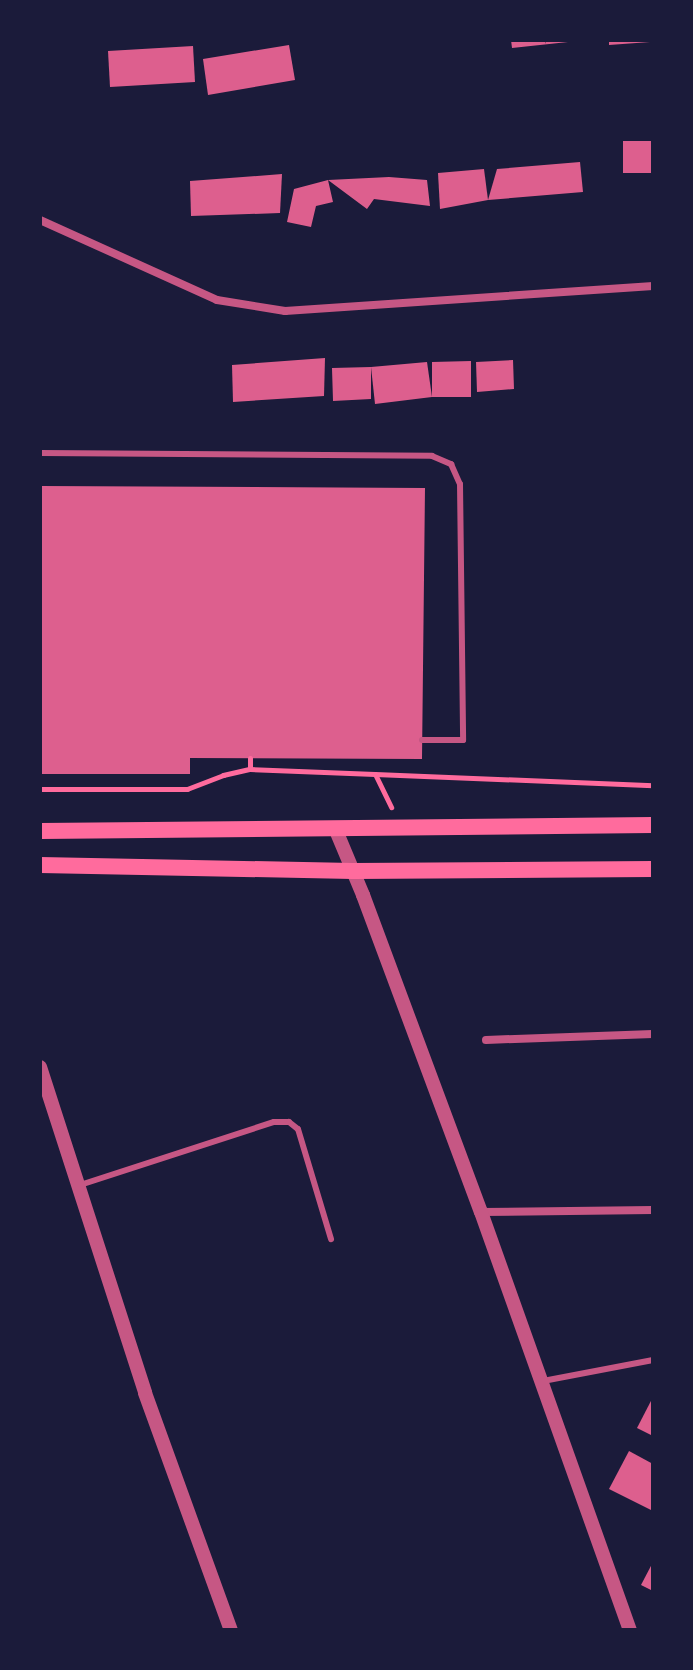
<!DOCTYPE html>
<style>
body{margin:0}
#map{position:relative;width:693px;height:1670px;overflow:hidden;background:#1b1b3a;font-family:"DM Sans",sans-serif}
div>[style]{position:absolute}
.building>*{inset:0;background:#dd5f8e}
.path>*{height:5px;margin:-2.5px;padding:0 2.5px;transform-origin:2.5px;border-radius:2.5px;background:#ff6b9d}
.service>*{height:6px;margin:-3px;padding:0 3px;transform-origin:3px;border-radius:3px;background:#c65784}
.minor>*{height:8px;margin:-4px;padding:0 4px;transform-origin:4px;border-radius:4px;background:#c65784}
.tertiary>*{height:14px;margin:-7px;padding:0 7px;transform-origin:7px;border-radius:7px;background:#c65784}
.secondary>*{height:16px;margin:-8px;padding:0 8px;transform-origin:8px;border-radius:8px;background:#ff6b9d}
span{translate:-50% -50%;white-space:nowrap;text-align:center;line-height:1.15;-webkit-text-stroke:7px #1b1b3a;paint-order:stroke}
.frame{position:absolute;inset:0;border:42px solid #1b1b3a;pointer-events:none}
</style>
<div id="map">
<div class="building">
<i style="clip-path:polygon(511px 40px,545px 40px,546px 44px,546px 40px,568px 42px,512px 48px)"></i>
<i style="clip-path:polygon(609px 40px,650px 40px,650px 42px,609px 45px)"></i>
<i style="clip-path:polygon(289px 45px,295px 80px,208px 95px,203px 59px)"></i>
<i style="clip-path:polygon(193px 46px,195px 82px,110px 87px,108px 51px)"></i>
<i style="clip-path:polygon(623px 141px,653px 141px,653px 173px,623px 173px)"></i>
<i style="clip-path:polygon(580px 162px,583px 192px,488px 200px,497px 169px)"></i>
<i style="clip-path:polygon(484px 169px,488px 200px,440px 209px,438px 173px)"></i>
<i style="clip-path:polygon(282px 174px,280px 213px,191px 216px,190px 181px)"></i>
<i style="clip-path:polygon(389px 177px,427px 180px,430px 206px,374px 199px,367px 209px,328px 180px,333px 202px,316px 206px,311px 227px,287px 222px,294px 189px,328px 180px)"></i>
<i style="clip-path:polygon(325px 358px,324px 396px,233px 402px,232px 365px)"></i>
<i style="clip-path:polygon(513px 360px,514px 389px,477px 392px,476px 362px)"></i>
<i style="clip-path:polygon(471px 361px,471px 397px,432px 397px,432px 362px)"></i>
<i style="clip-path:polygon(427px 362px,432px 397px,375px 404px,371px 367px)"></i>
<i style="clip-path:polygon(371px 367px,371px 399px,333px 401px,332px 368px)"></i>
<i style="clip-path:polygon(40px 486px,425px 488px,422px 759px,190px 758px,190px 774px,40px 774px)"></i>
<i style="clip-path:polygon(653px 1397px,653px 1436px,637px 1428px)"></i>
<i style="clip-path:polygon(629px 1451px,653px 1464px,653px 1511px,609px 1489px)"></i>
<i style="clip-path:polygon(653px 1562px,653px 1591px,641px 1585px)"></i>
</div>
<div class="path">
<i style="left:250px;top:758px;width:11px;rotate:90deg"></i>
<i style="left:375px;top:774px;width:278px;rotate:2.3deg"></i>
<i style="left:40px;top:789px;width:147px"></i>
<i style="left:187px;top:789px;width:39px;rotate:-21deg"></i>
<i style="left:223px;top:775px;width:28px;rotate:-13deg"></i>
<i style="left:250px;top:769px;width:125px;rotate:2.3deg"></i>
<i style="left:375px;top:774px;width:37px;rotate:64deg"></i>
</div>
<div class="service">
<i style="left:40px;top:453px;width:392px;rotate:0.4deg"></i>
<i style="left:432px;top:456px;width:21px;rotate:23deg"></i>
<i style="left:451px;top:464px;width:22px;rotate:66deg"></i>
<i style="left:460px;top:484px;width:256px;rotate:89.3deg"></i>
<i style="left:463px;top:740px;width:41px;rotate:180deg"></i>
<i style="left:80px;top:1185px;width:204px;rotate:-18deg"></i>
<i style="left:274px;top:1122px;width:15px"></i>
<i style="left:289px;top:1122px;width:11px;rotate:38deg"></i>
<i style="left:298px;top:1129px;width:115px;rotate:73.3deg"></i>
<i style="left:543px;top:1381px;width:112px;rotate:-10.8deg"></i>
</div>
<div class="minor">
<i style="left:40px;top:220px;width:194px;rotate:24.3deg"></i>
<i style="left:217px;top:300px;width:69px;rotate:9.2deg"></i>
<i style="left:285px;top:311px;width:369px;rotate:-3.9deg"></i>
<i style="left:486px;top:1040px;width:167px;rotate:-2.1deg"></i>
<i style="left:481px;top:1212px;width:172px;rotate:-0.7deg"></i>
</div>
<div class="tertiary">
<i style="left:335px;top:828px;width:73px;rotate:67.3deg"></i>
<i style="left:363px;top:895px;width:338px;rotate:69.6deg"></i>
<i style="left:481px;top:1212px;width:444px;rotate:70.4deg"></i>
<i style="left:40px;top:1067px;width:342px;rotate:72.1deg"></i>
<i style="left:145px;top:1393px;width:252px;rotate:70.1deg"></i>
</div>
<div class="secondary">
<i style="left:40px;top:831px;width:613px;rotate:-0.56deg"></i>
<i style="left:40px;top:865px;width:313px;rotate:1.1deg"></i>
<i style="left:353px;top:871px;width:300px;rotate:-0.4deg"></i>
</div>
<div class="frame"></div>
</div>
